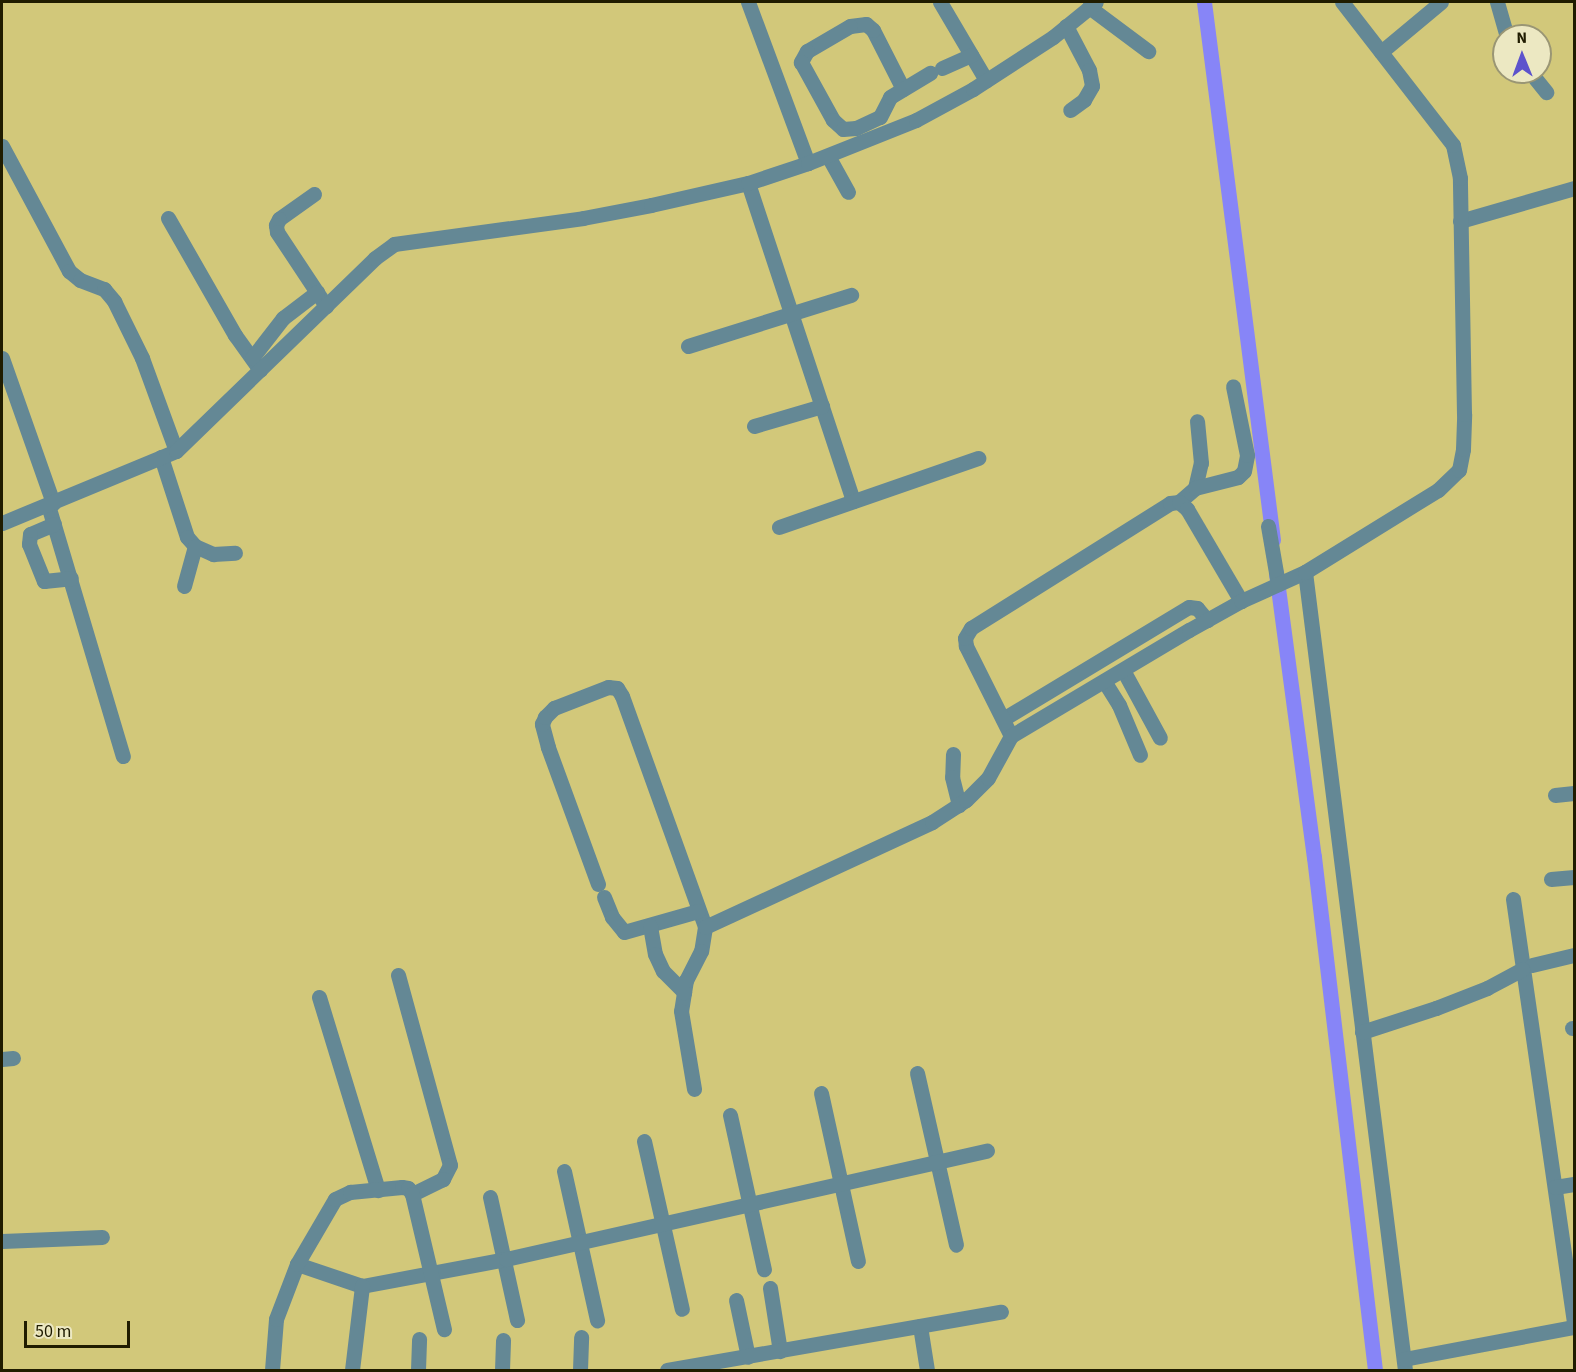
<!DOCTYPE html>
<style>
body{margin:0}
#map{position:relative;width:1576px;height:1372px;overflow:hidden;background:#d2c87a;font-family:"Source Sans 3",sans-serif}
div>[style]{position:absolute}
.canal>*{height:15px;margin:-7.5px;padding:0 7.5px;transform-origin:7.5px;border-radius:7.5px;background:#8785f7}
.minor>*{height:15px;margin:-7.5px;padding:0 7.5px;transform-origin:7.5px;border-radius:7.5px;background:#648895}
span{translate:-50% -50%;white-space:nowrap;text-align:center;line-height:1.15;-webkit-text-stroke:4.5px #ece8c2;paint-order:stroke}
.frame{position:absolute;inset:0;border:3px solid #201c00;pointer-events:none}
.north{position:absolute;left:1492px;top:24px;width:60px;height:60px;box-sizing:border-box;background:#ece8c2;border:2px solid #9a9674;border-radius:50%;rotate:359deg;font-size:16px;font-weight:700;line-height:24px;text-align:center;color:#201c00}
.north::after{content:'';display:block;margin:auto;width:21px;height:27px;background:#5d53cc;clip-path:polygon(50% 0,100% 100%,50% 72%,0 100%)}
.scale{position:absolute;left:24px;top:1321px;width:106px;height:27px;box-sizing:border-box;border:3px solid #201c00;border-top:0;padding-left:8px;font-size:18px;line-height:21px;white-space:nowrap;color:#201c00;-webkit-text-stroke:4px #ece8c2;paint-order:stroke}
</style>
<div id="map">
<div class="canal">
<i style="left:1204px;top:2px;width:542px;rotate:82.69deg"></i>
<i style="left:1276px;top:573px;width:287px;rotate:82.4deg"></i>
<i style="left:1314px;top:857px;width:517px;rotate:83.22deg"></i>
</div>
<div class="minor">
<i style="left:748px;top:2px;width:172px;rotate:69.6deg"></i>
<i style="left:940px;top:2px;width:91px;rotate:59.5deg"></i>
<i style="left:1497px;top:2px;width:35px;rotate:74deg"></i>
<i style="left:1089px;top:7px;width:74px;rotate:36.7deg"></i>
<i style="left:1066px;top:26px;width:50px;rotate:62.4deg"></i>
<i style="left:1089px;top:70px;width:16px;rotate:79deg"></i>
<i style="left:1092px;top:86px;width:16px;rotate:120deg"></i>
<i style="left:1084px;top:100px;width:17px;rotate:144deg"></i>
<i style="left:1381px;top:52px;width:78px;rotate:-39.8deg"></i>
<i style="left:942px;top:68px;width:32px;rotate:-24deg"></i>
<i style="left:1530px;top:72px;width:26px;rotate:51deg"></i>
<i style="left:903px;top:89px;width:66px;rotate:-117deg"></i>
<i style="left:873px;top:30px;width:9px;rotate:-139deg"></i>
<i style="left:866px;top:24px;width:16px;rotate:173deg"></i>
<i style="left:850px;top:26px;width:50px;rotate:149.8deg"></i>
<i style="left:807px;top:51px;width:13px;rotate:119deg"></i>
<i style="left:801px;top:62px;width:66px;rotate:61.1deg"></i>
<i style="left:833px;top:120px;width:13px;rotate:42deg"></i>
<i style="left:843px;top:129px;width:13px;rotate:-4deg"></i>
<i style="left:856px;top:128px;width:26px;rotate:-25deg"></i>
<i style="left:880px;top:117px;width:22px;rotate:-63deg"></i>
<i style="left:890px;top:97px;width:47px;rotate:-31deg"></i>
<i style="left:2px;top:146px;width:142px;rotate:61.8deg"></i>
<i style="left:69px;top:271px;width:14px;rotate:39deg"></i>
<i style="left:80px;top:280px;width:26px;rotate:21deg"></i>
<i style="left:104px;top:289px;width:16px;rotate:50deg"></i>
<i style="left:114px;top:301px;width:64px;rotate:63.8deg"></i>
<i style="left:142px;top:358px;width:99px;rotate:69.9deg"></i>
<i style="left:828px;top:156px;width:41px;rotate:60.9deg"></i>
<i style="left:748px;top:183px;width:335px;rotate:71.7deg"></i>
<i style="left:314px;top:194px;width:43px;rotate:144.5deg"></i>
<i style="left:279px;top:219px;width:7px;rotate:117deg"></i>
<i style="left:276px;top:225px;width:7px;rotate:82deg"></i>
<i style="left:277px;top:232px;width:89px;rotate:56.5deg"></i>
<i style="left:168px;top:218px;width:135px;rotate:60.2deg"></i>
<i style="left:235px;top:335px;width:43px;rotate:54.5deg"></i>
<i style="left:1460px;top:221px;width:119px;rotate:-16.1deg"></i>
<i style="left:688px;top:346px;width:171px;rotate:-17.4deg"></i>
<i style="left:2px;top:358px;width:154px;rotate:70.6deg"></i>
<i style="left:252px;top:358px;width:51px;rotate:-52.2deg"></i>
<i style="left:283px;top:318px;width:43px;rotate:-37.4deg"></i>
<i style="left:754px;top:426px;width:71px;rotate:-16.4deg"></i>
<i style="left:161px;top:457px;width:84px;rotate:72deg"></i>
<i style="left:187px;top:537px;width:12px;rotate:48deg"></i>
<i style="left:195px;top:546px;width:20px;rotate:24deg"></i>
<i style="left:213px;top:554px;width:22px;rotate:-3deg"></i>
<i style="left:1195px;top:488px;width:26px;rotate:-77deg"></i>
<i style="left:1201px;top:463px;width:42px;rotate:-95.4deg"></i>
<i style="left:1179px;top:502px;width:21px;rotate:-41deg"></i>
<i style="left:1195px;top:488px;width:44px;rotate:-14.3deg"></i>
<i style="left:1238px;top:477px;width:8px;rotate:-45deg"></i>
<i style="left:1244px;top:471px;width:16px;rotate:-79deg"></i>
<i style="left:1247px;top:455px;width:70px;rotate:-101.5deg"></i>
<i style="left:48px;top:505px;width:262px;rotate:73.4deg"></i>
<i style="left:2px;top:523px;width:188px;rotate:-22.5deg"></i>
<i style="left:176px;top:451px;width:277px;rotate:-44.1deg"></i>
<i style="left:375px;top:258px;width:24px;rotate:-36deg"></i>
<i style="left:394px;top:244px;width:191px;rotate:-7.8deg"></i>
<i style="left:583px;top:218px;width:69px;rotate:-10.8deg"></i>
<i style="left:651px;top:205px;width:99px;rotate:-12.8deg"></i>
<i style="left:748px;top:183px;width:63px;rotate:-18.4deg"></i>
<i style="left:808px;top:163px;width:116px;rotate:-21.7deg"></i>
<i style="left:916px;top:120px;width:65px;rotate:-28.5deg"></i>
<i style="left:973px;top:89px;width:95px;rotate:-33deg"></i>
<i style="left:1053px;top:37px;width:55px;rotate:-39.1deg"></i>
<i style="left:54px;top:524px;width:26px;rotate:157deg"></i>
<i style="left:30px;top:534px;width:10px;rotate:96deg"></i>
<i style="left:29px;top:544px;width:40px;rotate:68deg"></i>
<i style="left:44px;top:581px;width:27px;rotate:-6deg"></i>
<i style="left:1268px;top:526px;width:59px;rotate:80.2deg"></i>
<i style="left:779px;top:527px;width:211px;rotate:-19.1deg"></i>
<i style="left:1305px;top:572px;width:804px;rotate:82.86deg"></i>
<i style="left:184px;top:586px;width:41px;rotate:-74.6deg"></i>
<i style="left:1123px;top:670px;width:77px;rotate:61.4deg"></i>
<i style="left:1104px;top:681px;width:28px;rotate:58deg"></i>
<i style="left:1119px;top:705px;width:54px;rotate:67.2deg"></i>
<i style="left:1003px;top:719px;width:217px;rotate:-31.1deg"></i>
<i style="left:1189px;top:607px;width:8px;rotate:7deg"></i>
<i style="left:1197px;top:608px;width:16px;rotate:50deg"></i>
<i style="left:1011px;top:736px;width:101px;rotate:-116.6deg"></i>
<i style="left:966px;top:646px;width:8px;rotate:-97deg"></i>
<i style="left:965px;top:638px;width:12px;rotate:-59deg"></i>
<i style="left:971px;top:628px;width:235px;rotate:-32.1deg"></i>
<i style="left:1170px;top:503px;width:9px;rotate:-6deg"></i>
<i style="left:1179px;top:502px;width:11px;rotate:41deg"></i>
<i style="left:1187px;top:509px;width:107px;rotate:59.6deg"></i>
<i style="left:953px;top:754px;width:23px;rotate:92deg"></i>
<i style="left:952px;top:777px;width:29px;rotate:76deg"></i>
<i style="left:1555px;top:795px;width:19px;rotate:-6deg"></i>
<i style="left:1551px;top:879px;width:23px;rotate:-5deg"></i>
<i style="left:598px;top:884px;width:146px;rotate:-110.1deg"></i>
<i style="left:548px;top:747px;width:24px;rotate:-105deg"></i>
<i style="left:542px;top:724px;width:8px;rotate:-67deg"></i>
<i style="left:545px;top:717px;width:13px;rotate:-45deg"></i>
<i style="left:554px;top:708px;width:58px;rotate:-21.3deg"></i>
<i style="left:608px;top:687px;width:9px;rotate:6deg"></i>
<i style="left:617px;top:688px;width:9px;rotate:58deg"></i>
<i style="left:622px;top:696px;width:245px;rotate:70.2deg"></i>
<i style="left:705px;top:927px;width:24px;rotate:99deg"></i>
<i style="left:701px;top:951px;width:33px;rotate:117deg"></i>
<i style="left:686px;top:980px;width:31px;rotate:99deg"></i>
<i style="left:681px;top:1011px;width:79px;rotate:80.5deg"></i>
<i style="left:604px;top:897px;width:22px;rotate:68deg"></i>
<i style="left:612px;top:917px;width:19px;rotate:51deg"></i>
<i style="left:624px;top:932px;width:77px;rotate:-15.8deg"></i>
<i style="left:1513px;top:899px;width:428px;rotate:81.8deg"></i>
<i style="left:650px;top:926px;width:28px;rotate:80deg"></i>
<i style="left:655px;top:954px;width:19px;rotate:65deg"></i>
<i style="left:663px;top:971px;width:30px;rotate:45deg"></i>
<i style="left:705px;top:927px;width:250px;rotate:-24.8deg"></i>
<i style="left:932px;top:822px;width:40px;rotate:-32.9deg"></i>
<i style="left:966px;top:800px;width:31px;rotate:-45deg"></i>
<i style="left:988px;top:778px;width:48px;rotate:-61.3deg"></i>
<i style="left:1011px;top:736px;width:207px;rotate:-30.8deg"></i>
<i style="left:1189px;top:630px;width:60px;rotate:-29.1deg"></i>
<i style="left:1241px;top:601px;width:70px;rotate:-24.4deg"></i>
<i style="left:1305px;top:572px;width:156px;rotate:-31.7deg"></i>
<i style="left:1438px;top:490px;width:29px;rotate:-44deg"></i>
<i style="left:1459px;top:470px;width:21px;rotate:-79deg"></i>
<i style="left:1463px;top:449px;width:35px;rotate:-88deg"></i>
<i style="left:1464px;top:414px;width:236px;rotate:-91deg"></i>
<i style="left:1460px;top:178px;width:34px;rotate:-102deg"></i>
<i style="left:1453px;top:145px;width:181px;rotate:-127.8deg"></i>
<i style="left:1532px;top:965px;width:43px;rotate:-13.4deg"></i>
<i style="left:398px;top:975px;width:197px;rotate:74.7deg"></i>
<i style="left:450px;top:1165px;width:16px;rotate:117deg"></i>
<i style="left:443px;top:1179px;width:34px;rotate:154deg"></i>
<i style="left:319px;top:997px;width:202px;rotate:73deg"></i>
<i style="left:1572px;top:1028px;width:2px"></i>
<i style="left:1362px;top:1032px;width:78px;rotate:-18deg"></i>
<i style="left:1436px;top:1008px;width:55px;rotate:-21.4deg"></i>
<i style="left:1487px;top:988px;width:40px;rotate:-28deg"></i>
<i style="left:2px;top:1059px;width:11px;rotate:-5deg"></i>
<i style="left:917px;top:1073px;width:176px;rotate:77.2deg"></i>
<i style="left:821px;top:1093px;width:172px;rotate:77.6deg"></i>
<i style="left:730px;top:1115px;width:158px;rotate:77.6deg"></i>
<i style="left:644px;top:1141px;width:172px;rotate:77.3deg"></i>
<i style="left:564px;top:1171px;width:153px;rotate:77.5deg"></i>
<i style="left:1555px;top:1187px;width:19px;rotate:-9deg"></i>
<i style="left:490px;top:1197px;width:126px;rotate:77.6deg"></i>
<i style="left:2px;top:1241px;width:100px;rotate:-2.3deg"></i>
<i style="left:297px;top:1264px;width:69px;rotate:18.7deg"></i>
<i style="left:362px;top:1286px;width:147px;rotate:-10.6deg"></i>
<i style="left:506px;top:1259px;width:493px;rotate:-12.7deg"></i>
<i style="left:770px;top:1288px;width:64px;rotate:81deg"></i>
<i style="left:736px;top:1300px;width:58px;rotate:78.1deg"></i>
<i style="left:920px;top:1326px;width:45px;rotate:81deg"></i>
<i style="left:1404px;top:1359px;width:173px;rotate:-10.7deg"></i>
<i style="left:272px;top:1370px;width:51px;rotate:-85.5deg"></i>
<i style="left:276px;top:1319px;width:59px;rotate:-69.1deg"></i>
<i style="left:297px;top:1264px;width:75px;rotate:-59.7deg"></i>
<i style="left:335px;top:1199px;width:17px;rotate:-25deg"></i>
<i style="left:350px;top:1192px;width:52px;rotate:-5.5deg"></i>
<i style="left:402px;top:1187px;width:6px;rotate:9deg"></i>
<i style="left:408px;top:1188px;width:7px;rotate:56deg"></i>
<i style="left:412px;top:1194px;width:139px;rotate:76.7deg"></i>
<i style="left:352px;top:1370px;width:85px;rotate:-83.2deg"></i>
<i style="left:418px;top:1370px;width:31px;rotate:-88deg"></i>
<i style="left:502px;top:1370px;width:30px;rotate:-88deg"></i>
<i style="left:580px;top:1370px;width:33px;rotate:-88deg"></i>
<i style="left:667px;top:1370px;width:339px;rotate:-9.9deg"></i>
</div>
<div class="frame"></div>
<div class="north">N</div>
<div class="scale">50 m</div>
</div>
